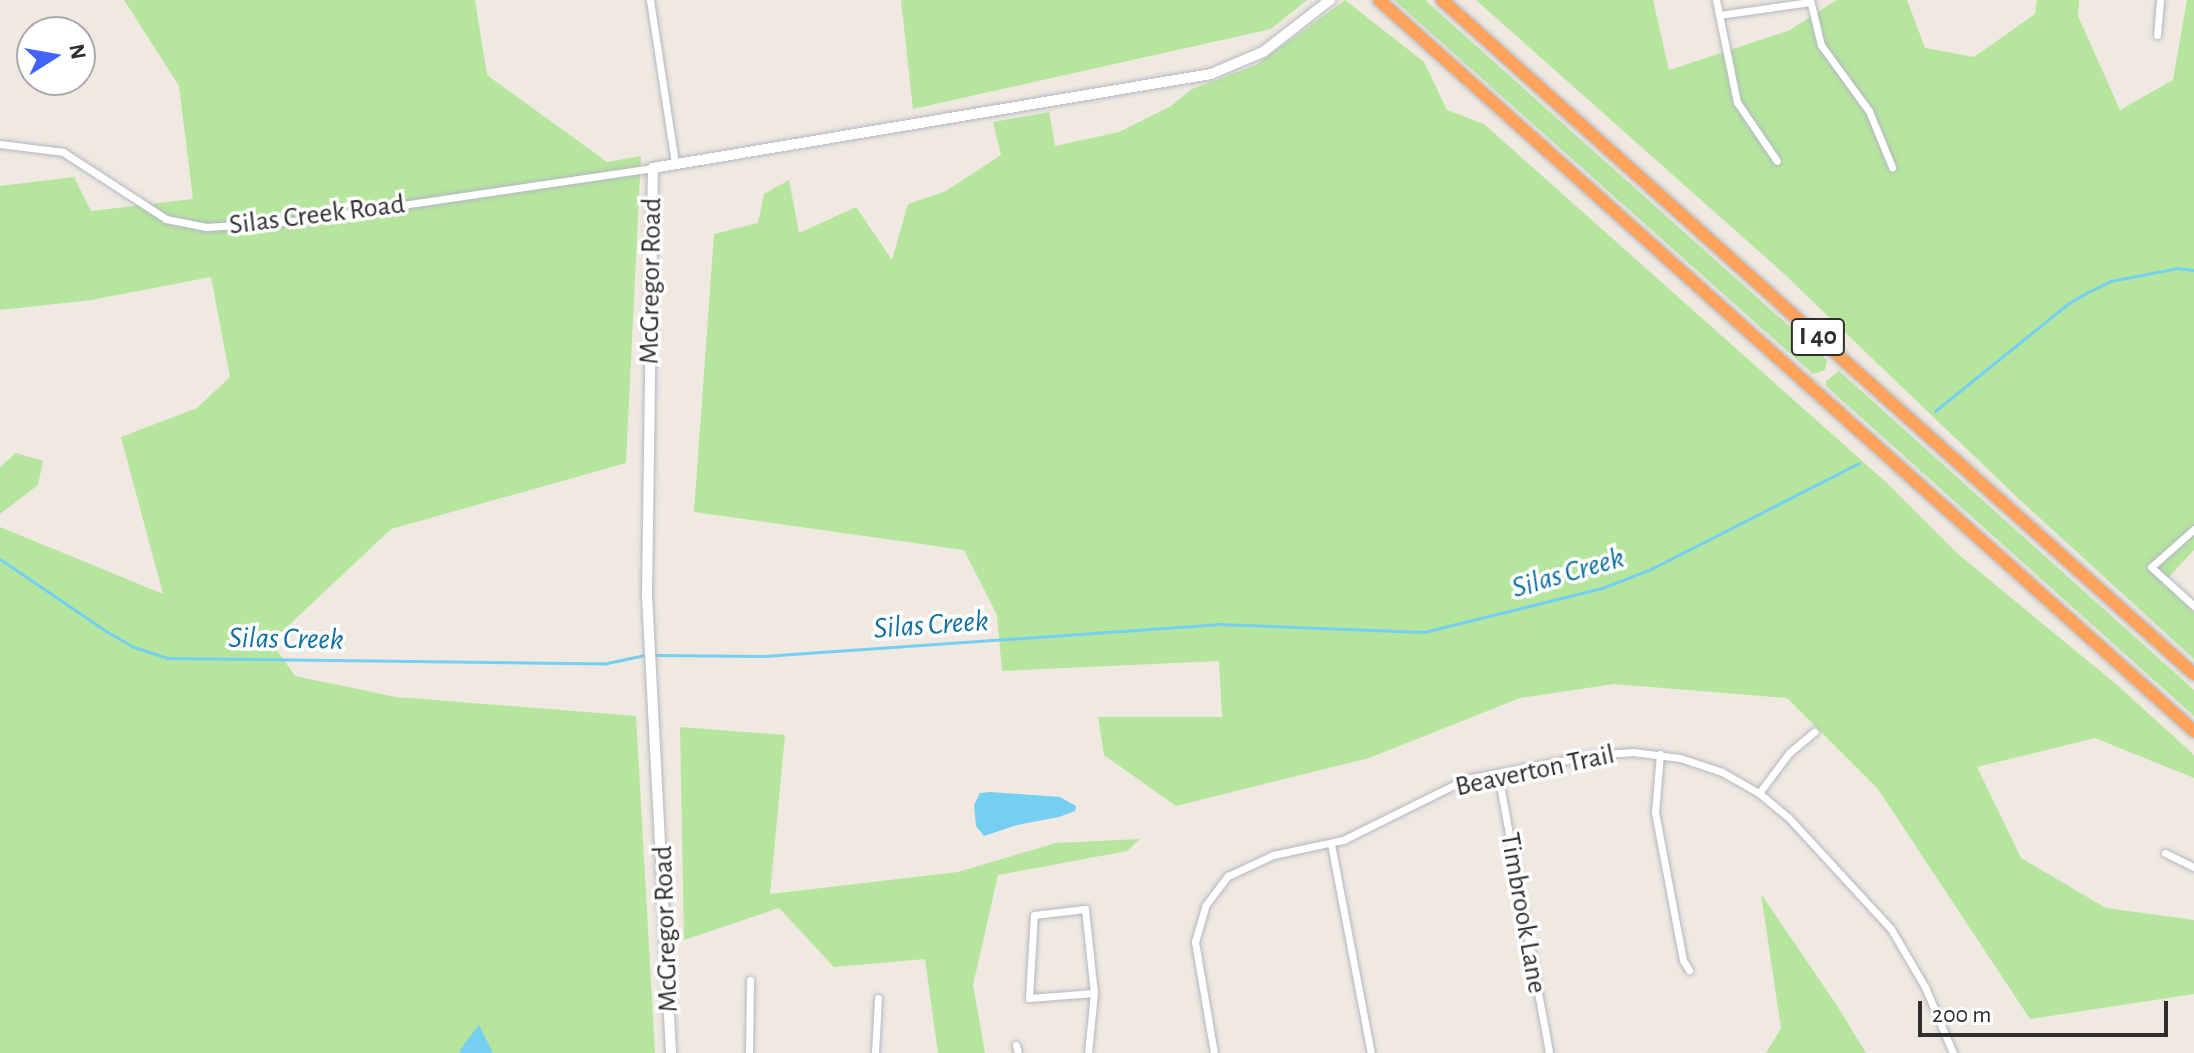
<!DOCTYPE html>
<style>
body{margin:0}
#map{position:relative;width:2194px;height:1053px;overflow:hidden;background:#efe9e1;font-family:"Alegreya Sans",sans-serif}
div>[style]{position:absolute}
.green>*{inset:0;background:#b6e59e}
.water>*{inset:0;background:#75cff0}
.stream>*{height:3px;margin:-1.5px;padding:0 1.5px;transform-origin:1.5px;border-radius:1.5px;background:#75cff0}
.roads{filter:drop-shadow(0 0 2px #b4b7c1) drop-shadow(0 0 2px #b4b7c1)}
.street>*{height:7px;margin:-3.5px;padding:0 3.5px;transform-origin:3.5px;border-radius:3.5px;background:#fff}
.secondary>*{height:10px;margin:-5px;padding:0 5px;transform-origin:5px;border-radius:5px;background:#fff}
.highway>*{height:12px;margin:-6px;padding:0 6px;transform-origin:6px;border-radius:6px;background:#ffa35c}
span{translate:-50% -50%;white-space:nowrap;text-align:center;line-height:1.15;-webkit-text-stroke:7px #fff;paint-order:stroke}
.shield-label span{padding:2px 6px;background:#fff;border:2px solid;border-radius:6px;-webkit-text-stroke-width:0}
.shield-label{font-size:26px;color:#2e2e2e;font-weight:700}
.street-label{font-size:28px;color:#2e2e2e}
.water-label{font-size:30px;color:#0d6fa3;font-style:italic}
.north{position:absolute;left:16px;top:16px;width:80px;height:80px;box-sizing:border-box;background:#fff;border:2px solid #ababab;border-radius:50%;rotate:79deg;font-size:22px;font-weight:700;line-height:32px;text-align:center;color:#2e2e2e}
.north::after{content:'';display:block;margin:auto;width:28px;height:36px;background:#4264fb;clip-path:polygon(50% 0,100% 100%,50% 72%,0 100%)}
.scale{position:absolute;left:1918px;top:1001px;width:250px;height:36px;box-sizing:border-box;border:4px solid #2e2e2e;border-top:0;padding-left:10px;font-size:24px;line-height:28px;white-space:nowrap;color:#2e2e2e;-webkit-text-stroke:6px #fff;paint-order:stroke}
</style>
<div id="map">
<div class="green">
<i style="clip-path:polygon(124px 0,475px 0,487px 75px,607px 162px,641px 156px,626px 463px,391px 529px,271px 642px,295px 676px,396px 697px,636px 716px,655px 1053px,0 1053px,0 527px,163px 594px,121px 437px,197px 408px,230px 377px,211px 277px,91px 300px,0 310px,0 186px,74px 177px,91px 211px,193px 199px,179px 86px)"></i>
<i style="clip-path:polygon(901px 0,1307px 0,1271px 29px,913px 109px)"></i>
<i style="clip-path:polygon(1345px 0,1424px 62px,1447px 110px,1484px 124px,1887px 483px,1959px 555px,2116px 684px,2194px 755px,2194px 778px,2095px 738px,1977px 767px,2021px 858px,2106px 908px,2194px 920px,2194px 994px,2030px 1019px,1878px 789px,1787px 698px,1614px 684px,1520px 698px,1369px 758px,1176px 806px,1104px 755px,1098px 717px,1222px 717px,1219px 661px,1002px 671px,997px 615px,964px 550px,694px 512px,714px 234px,758px 223px,764px 194px,789px 180px,799px 233px,856px 207px,892px 260px,908px 204px,946px 191px,1001px 155px,993px 122px,1049px 112px,1055px 146px,1119px 132px,1171px 106px,1192px 89px,1256px 65px)"></i>
<i style="clip-path:polygon(1394px 0,1425px 0,1827px 360px,1825px 370px,1813px 374px)"></i>
<i style="clip-path:polygon(1476px 0,1653px 0,1669px 70px,1788px 31px,1837px 0,1907px 0,1925px 48px,1974px 57px,2035px 14px,2037px 0,2079px 0,2078px 16px,2120px 110px,2173px 80px,2187px 0,2194px 0,2194px 550px,2163px 583px,2194px 612px,2194px 659px,2021px 501px,1781px 271px)"></i>
<i style="clip-path:polygon(1839px 371px,2194px 690px,2194px 716px,1826px 386px,1826px 381px)"></i>
<i style="clip-path:polygon(16px 453px,43px 461px,38px 485px,0 514px,0 467px)"></i>
<i style="clip-path:polygon(680px 727px,785px 735px,770px 894px,958px 872px,1056px 843px,1140px 839px,1127px 851px,998px 875px,973px 985px,985px 1053px,938px 1053px,925px 959px,834px 967px,779px 908px,684px 940px)"></i>
<i style="clip-path:polygon(1761px 894px,1836px 1004px,1866px 1053px,1766px 1053px,1781px 1028px)"></i>
</div>
<div class="water">
<i style="clip-path:polygon(990px 792px,1060px 797px,1076px 806px,1075px 811px,1059px 817px,1017px 825px,984px 836px,976px 826px,974px 805px,980px 793px)"></i>
<i style="clip-path:polygon(479px 1025px,493px 1053px,459px 1053px,464px 1044px)"></i>
</div>
<div class="stream">
<i style="left:1935px;top:411px;width:172px;rotate:-38.9deg"></i>
<i style="left:2069px;top:303px;width:22px;rotate:-30deg"></i>
<i style="left:2088px;top:292px;width:25px;rotate:-26deg"></i>
<i style="left:2111px;top:281px;width:67px;rotate:-11.1deg"></i>
<i style="left:2177px;top:268px;width:17px;rotate:7deg"></i>
<i style="left:0;top:559px;width:128px;rotate:34.2deg"></i>
<i style="left:106px;top:631px;width:32px;rotate:30deg"></i>
<i style="left:134px;top:647px;width:35px;rotate:18deg"></i>
<i style="left:167px;top:658px;width:440px;rotate:0.7deg"></i>
<i style="left:607px;top:663px;width:40px;rotate:-12deg"></i>
<i style="left:653px;top:655px;width:111px;rotate:0.5deg"></i>
<i style="left:764px;top:656px;width:454px;rotate:-4deg"></i>
<i style="left:1217px;top:624px;width:207px;rotate:2.2deg"></i>
<i style="left:1424px;top:632px;width:183px;rotate:-13.9deg"></i>
<i style="left:1602px;top:588px;width:53px;rotate:-21.2deg"></i>
<i style="left:1651px;top:569px;width:233px;rotate:-27deg"></i>
</div>
<div class="roads">
<div class="street">
<i style="left:650px;top:0;width:166px;rotate:81.3deg"></i>
<i style="left:1716px;top:0;width:104px;rotate:78.4deg"></i>
<i style="left:1737px;top:102px;width:71px;rotate:55.9deg"></i>
<i style="left:1810px;top:0;width:46px;rotate:76.3deg"></i>
<i style="left:1821px;top:45px;width:82px;rotate:54deg"></i>
<i style="left:1869px;top:111px;width:61px;rotate:67.7deg"></i>
<i style="left:1719px;top:15px;width:92px;rotate:-8.1deg"></i>
<i style="left:2157px;top:35px;width:35px;rotate:-85deg"></i>
<i style="left:0;top:144px;width:64px;rotate:7.2deg"></i>
<i style="left:63px;top:152px;width:123px;rotate:33deg"></i>
<i style="left:166px;top:219px;width:41px;rotate:11.3deg"></i>
<i style="left:206px;top:227px;width:88px;rotate:-3.9deg"></i>
<i style="left:294px;top:221px;width:363px;rotate:-8.4deg"></i>
<i style="left:2194px;top:529px;width:57px;rotate:138.5deg"></i>
<i style="left:2151px;top:567px;width:58px;rotate:42.2deg"></i>
<i style="left:1660px;top:754px;width:58px;rotate:94.9deg"></i>
<i style="left:1655px;top:812px;width:151px;rotate:79.3deg"></i>
<i style="left:1683px;top:960px;width:12px;rotate:59deg"></i>
<i style="left:1498px;top:774px;width:284px;rotate:79.6deg"></i>
<i style="left:1759px;top:793px;width:50px;rotate:-53.1deg"></i>
<i style="left:1789px;top:753px;width:33px;rotate:-40deg"></i>
<i style="left:1331px;top:844px;width:213px;rotate:79.2deg"></i>
<i style="left:2165px;top:853px;width:32px;rotate:26deg"></i>
<i style="left:1085px;top:909px;width:84px;rotate:83.9deg"></i>
<i style="left:1094px;top:993px;width:65px;rotate:175.6deg"></i>
<i style="left:1029px;top:998px;width:83px;rotate:-86.6deg"></i>
<i style="left:1034px;top:915px;width:51px;rotate:-6.7deg"></i>
<i style="left:1016px;top:1045px;width:8px;rotate:76deg"></i>
<i style="left:749px;top:1053px;width:73px;rotate:-89.2deg"></i>
<i style="left:875px;top:1053px;width:55px;rotate:-86.9deg"></i>
<i style="left:1088px;top:1053px;width:60px;rotate:-84.3deg"></i>
<i style="left:1214px;top:1053px;width:113px;rotate:-99.7deg"></i>
<i style="left:1195px;top:942px;width:37px;rotate:-74deg"></i>
<i style="left:1205px;top:906px;width:38px;rotate:-53deg"></i>
<i style="left:1228px;top:876px;width:50px;rotate:-25deg"></i>
<i style="left:1273px;top:855px;width:72px;rotate:-12.1deg"></i>
<i style="left:1343px;top:840px;width:137px;rotate:-26.4deg"></i>
<i style="left:1466px;top:779px;width:129px;rotate:-10.7deg"></i>
<i style="left:1593px;top:755px;width:40px;rotate:-4.3deg"></i>
<i style="left:1633px;top:752px;width:47px;rotate:7.3deg"></i>
<i style="left:1680px;top:758px;width:44px;rotate:18.4deg"></i>
<i style="left:1722px;top:772px;width:43px;rotate:29.6deg"></i>
<i style="left:1759px;top:793px;width:38px;rotate:40deg"></i>
<i style="left:1788px;top:817px;width:152px;rotate:47.4deg"></i>
<i style="left:1891px;top:929px;width:67px;rotate:59.6deg"></i>
<i style="left:1925px;top:987px;width:72px;rotate:67deg"></i>
</div>
<div class="secondary">
<i style="left:671px;top:1053px;width:460px;rotate:-93deg"></i>
<i style="left:647px;top:594px;width:426px;rotate:-89.2deg"></i>
<i style="left:653px;top:168px;width:566px;rotate:-9.56deg"></i>
<i style="left:1211px;top:74px;width:56px;rotate:-22.9deg"></i>
<i style="left:1263px;top:52px;width:85px;rotate:-37.8deg"></i>
</div>
<div class="highway">
<i style="left:1379px;top:0;width:1095px;rotate:41.89deg"></i>
<i style="left:1442px;top:0;width:1010px;rotate:41.87deg"></i>
</div>
</div>
<div class="shield-label">
<span style="left:1818px;top:337px">I 40</span>
</div>
<div class="street-label">
<span style="left:317px;top:215px;rotate:-7deg">Silas Creek Road</span>
<span style="left:651px;top:281px;rotate:-89deg">McGregor Road</span>
<span style="left:1535px;top:771px;rotate:-12deg">Beaverton Trail</span>
<span style="left:1523px;top:913px;rotate:80deg">Timbrook Lane</span>
<span style="left:666px;top:929px;rotate:-92deg">McGregor Road</span>
</div>
<div class="water-label">
<span style="left:1568px;top:573px;rotate:-16deg">Silas Creek</span>
<span style="left:931px;top:625px;rotate:-4deg">Silas Creek</span>
<span style="left:286px;top:639px;rotate:1deg">Silas Creek</span>
</div>
<div class="north">N</div>
<div class="scale">200 m</div>
</div>
